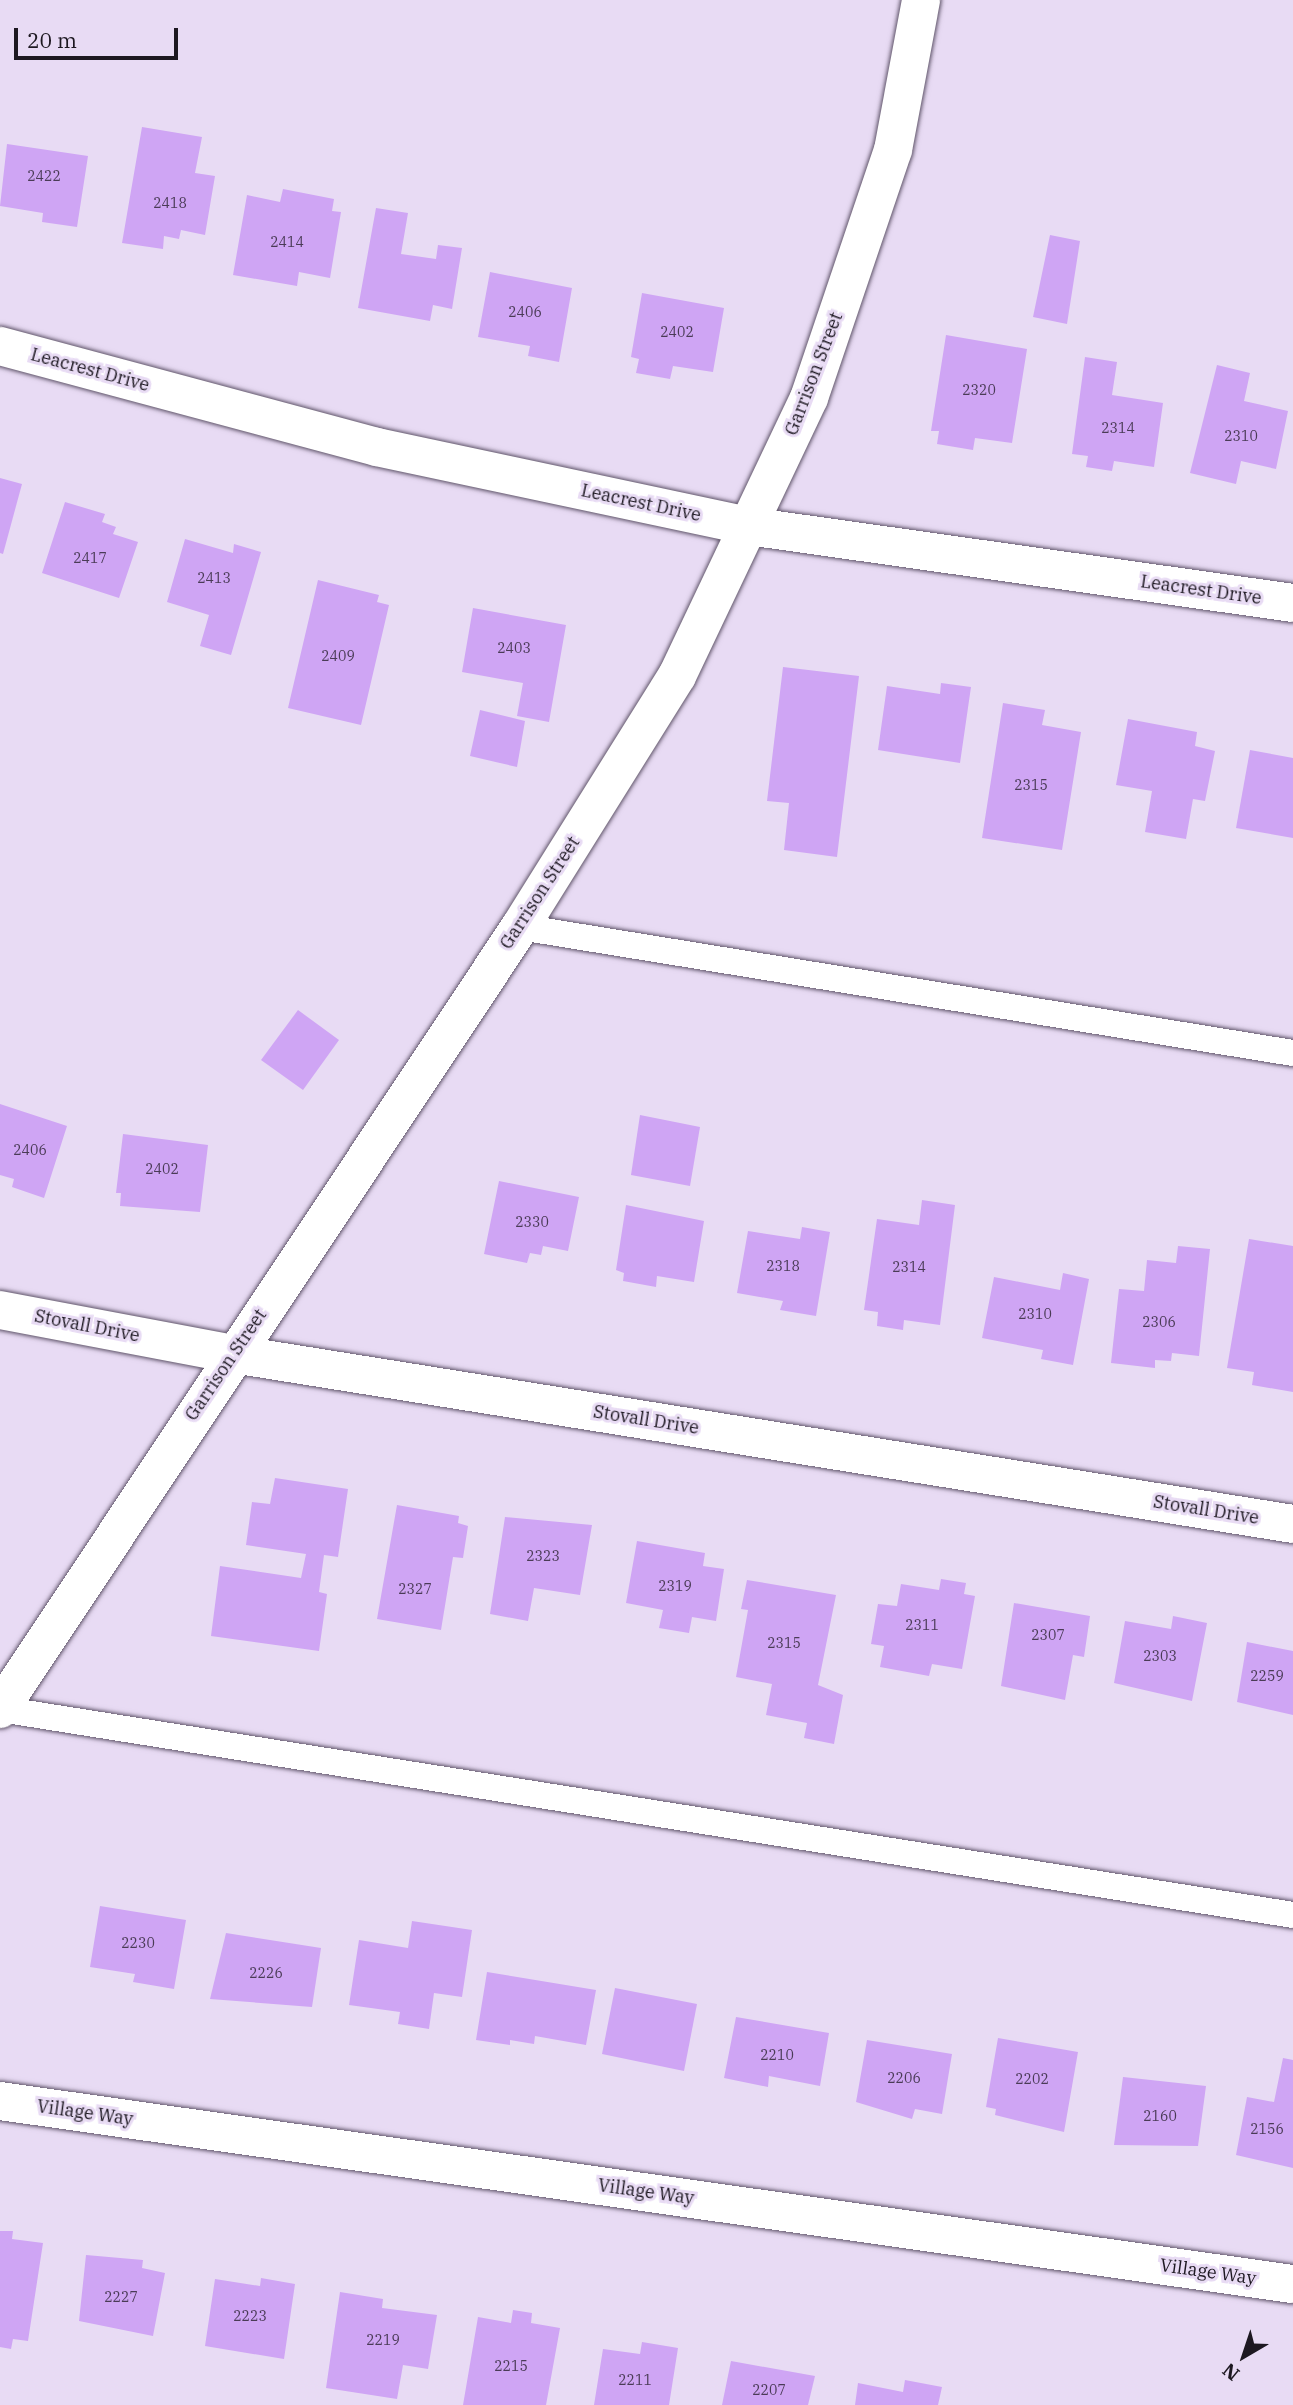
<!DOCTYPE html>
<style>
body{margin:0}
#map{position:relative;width:1293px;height:2405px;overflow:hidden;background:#e8dbf4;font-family:"IBM Plex Serif",serif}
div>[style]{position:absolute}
.building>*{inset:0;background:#cfa5f4}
.roads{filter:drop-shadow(0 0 2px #60556a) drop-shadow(0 0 2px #60556a)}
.lane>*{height:26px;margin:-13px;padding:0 13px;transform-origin:13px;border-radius:13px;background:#fff}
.street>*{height:38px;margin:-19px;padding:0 19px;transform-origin:19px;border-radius:19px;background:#fff}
span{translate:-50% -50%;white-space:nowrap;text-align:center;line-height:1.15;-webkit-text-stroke:6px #e8dbf4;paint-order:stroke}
.number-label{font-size:14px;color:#4a3b56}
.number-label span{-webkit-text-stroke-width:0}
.street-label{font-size:18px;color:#1d1821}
.north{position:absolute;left:1209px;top:2321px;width:70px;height:70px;-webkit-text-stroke:5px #e8dbf4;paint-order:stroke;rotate:219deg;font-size:19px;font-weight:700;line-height:28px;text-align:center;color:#1d1821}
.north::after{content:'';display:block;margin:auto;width:24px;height:32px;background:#1d1821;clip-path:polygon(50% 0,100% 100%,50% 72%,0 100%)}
.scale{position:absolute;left:14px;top:28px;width:164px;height:32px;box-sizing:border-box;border:4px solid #1d1821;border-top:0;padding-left:9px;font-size:21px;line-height:24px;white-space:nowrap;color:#1d1821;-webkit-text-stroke:5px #e8dbf4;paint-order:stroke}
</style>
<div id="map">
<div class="building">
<i style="clip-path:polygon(142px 127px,202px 137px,195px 173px,215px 176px,205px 235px,181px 230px,179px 239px,164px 236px,163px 249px,122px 243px)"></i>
<i style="clip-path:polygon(7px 144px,88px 156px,77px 227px,42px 222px,43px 213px,0 206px)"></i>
<i style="clip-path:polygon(283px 189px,334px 199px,332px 211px,341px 212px,330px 278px,299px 272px,297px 286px,233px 275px,247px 195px,280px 202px)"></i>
<i style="clip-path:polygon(376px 208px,408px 213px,401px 254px,436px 259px,438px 245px,462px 248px,452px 309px,433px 305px,430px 321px,358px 308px)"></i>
<i style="clip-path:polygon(1050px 235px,1080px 241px,1067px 324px,1033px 317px)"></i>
<i style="clip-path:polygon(490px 272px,572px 288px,559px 362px,528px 356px,530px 346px,478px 337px)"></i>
<i style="clip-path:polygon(642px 293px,724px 308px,713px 372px,673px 366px,670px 379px,636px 373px,639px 359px,631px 357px)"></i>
<i style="clip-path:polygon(946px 335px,1027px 349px,1012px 443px,975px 438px,973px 450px,937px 444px,939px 431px,931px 431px)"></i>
<i style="clip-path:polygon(1085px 357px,1117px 362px,1112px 395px,1163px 403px,1154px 467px,1114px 461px,1112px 471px,1086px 467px,1088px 456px,1072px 454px)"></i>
<i style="clip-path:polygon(1217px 365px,1250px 373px,1244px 401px,1288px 411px,1276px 469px,1241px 461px,1236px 484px,1190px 473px)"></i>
<i style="clip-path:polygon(0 478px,22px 484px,3px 554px,0 553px)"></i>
<i style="clip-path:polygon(65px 502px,105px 514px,102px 522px,116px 527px,113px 534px,138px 542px,119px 598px,42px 573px)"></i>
<i style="clip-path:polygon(185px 539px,233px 553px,234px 544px,261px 552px,231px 655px,200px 646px,209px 615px,167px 602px)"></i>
<i style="clip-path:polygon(318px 580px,379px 595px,377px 602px,389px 605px,361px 725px,288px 708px)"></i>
<i style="clip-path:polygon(473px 608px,566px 625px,549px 722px,517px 716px,523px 683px,462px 672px)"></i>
<i style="clip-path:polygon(783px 667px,859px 676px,837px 857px,784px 850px,789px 803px,767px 801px)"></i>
<i style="clip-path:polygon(941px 683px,971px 687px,960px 763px,878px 750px,887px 686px,940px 694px)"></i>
<i style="clip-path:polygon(1003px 703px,1045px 710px,1042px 725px,1081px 732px,1062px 850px,982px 838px)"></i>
<i style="clip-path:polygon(480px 710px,525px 721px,517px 767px,470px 756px)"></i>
<i style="clip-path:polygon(1128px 719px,1197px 732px,1195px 746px,1215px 751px,1205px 801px,1193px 799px,1186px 839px,1145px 832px,1152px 791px,1116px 785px)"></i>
<i style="clip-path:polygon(1250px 750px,1293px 758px,1293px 838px,1236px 828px)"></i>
<i style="clip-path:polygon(298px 1010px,339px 1040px,303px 1090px,261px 1060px)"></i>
<i style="clip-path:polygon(0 1104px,67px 1126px,44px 1198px,12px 1187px,14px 1179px,0 1175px)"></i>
<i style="clip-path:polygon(640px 1115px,700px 1127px,690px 1186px,631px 1175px)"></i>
<i style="clip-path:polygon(123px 1134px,208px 1145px,200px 1212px,120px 1206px,121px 1193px,116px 1193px)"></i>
<i style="clip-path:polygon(499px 1181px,579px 1197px,568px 1251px,543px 1246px,541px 1255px,530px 1253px,527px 1263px,484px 1254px)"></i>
<i style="clip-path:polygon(922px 1200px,955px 1205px,940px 1325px,904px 1320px,903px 1330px,877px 1326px,878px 1312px,864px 1310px,877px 1219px,919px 1225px)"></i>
<i style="clip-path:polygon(626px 1205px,704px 1221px,694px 1282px,657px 1276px,656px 1287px,623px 1281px,624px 1273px,616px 1270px)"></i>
<i style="clip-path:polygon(802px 1227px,830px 1232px,816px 1316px,780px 1310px,783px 1301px,737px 1293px,748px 1231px,800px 1239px)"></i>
<i style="clip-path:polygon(1249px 1239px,1293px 1246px,1293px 1392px,1252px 1385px,1254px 1372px,1227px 1368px)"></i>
<i style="clip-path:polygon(1178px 1246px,1210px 1249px,1199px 1356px,1172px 1353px,1171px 1361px,1155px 1360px,1155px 1368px,1111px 1363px,1119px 1289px,1144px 1291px,1147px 1260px,1176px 1263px)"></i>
<i style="clip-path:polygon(1063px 1273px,1089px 1279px,1073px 1365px,1041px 1359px,1043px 1350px,982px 1338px,994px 1277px,1060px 1290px)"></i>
<i style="clip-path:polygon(275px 1478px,348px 1489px,338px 1557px,324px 1555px,319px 1592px,327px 1594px,319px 1651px,211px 1636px,220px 1566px,301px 1578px,306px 1554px,246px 1545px,252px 1502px,270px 1504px)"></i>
<i style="clip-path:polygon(397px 1505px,459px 1516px,458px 1523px,468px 1526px,463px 1558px,453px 1557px,441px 1630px,377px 1619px)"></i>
<i style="clip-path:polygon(505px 1517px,592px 1525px,580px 1595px,534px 1588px,528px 1621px,490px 1614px)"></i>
<i style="clip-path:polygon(637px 1541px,705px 1553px,703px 1566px,724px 1569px,716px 1621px,692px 1617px,689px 1633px,659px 1628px,663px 1610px,626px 1603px)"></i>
<i style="clip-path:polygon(941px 1579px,966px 1583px,964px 1594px,975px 1596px,962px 1669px,932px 1664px,929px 1676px,880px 1667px,884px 1646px,871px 1644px,878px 1604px,897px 1606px,901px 1584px,939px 1590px)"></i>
<i style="clip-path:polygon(747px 1580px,836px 1595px,818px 1685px,843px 1695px,834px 1744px,804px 1738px,807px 1723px,766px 1715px,772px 1684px,736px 1677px,748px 1610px,741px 1609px)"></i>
<i style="clip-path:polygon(1014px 1603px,1090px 1616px,1084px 1657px,1073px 1655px,1065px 1700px,1001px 1686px)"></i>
<i style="clip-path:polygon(1173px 1616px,1207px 1623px,1192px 1701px,1114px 1683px,1125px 1621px,1171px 1629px)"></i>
<i style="clip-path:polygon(1247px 1642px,1293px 1651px,1293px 1715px,1237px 1702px)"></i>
<i style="clip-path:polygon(100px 1906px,186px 1920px,174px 1989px,133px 1982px,135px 1974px,90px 1967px)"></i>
<i style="clip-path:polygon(412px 1921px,472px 1930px,462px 1997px,434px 1993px,429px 2029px,398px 2024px,400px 2012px,349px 2005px,359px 1940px,408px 1948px)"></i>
<i style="clip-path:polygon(226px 1933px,321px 1948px,312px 2007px,210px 1999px)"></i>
<i style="clip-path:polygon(487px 1972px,596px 1990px,586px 2045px,535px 2036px,534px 2044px,510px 2040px,510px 2045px,476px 2040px)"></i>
<i style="clip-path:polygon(615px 1988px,697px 2004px,684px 2071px,602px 2054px)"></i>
<i style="clip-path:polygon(736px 2017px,829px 2033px,820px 2086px,769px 2076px,768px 2087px,724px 2078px)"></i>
<i style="clip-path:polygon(998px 2038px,1078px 2052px,1064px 2132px,995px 2115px,996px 2109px,986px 2107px)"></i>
<i style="clip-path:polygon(867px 2040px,952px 2054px,942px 2114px,915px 2109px,912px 2119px,856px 2102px)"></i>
<i style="clip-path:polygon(1283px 2058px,1293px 2060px,1293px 2168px,1236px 2155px,1247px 2097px,1274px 2102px)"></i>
<i style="clip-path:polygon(1123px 2077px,1206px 2086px,1198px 2146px,1114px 2145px)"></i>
<i style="clip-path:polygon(0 2231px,13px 2231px,12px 2239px,43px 2243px,28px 2341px,13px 2339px,11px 2349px,0 2347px)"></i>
<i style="clip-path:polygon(86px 2255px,143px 2260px,142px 2268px,165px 2273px,153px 2336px,79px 2321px)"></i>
<i style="clip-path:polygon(261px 2278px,295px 2284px,284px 2359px,205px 2346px,215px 2279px,260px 2286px)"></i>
<i style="clip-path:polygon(340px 2292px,383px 2299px,382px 2308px,437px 2315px,428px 2369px,403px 2365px,397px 2399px,326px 2388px)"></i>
<i style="clip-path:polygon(513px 2310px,532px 2313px,531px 2323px,560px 2328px,546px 2405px,463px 2405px,478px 2317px,511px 2323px)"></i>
<i style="clip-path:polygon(642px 2342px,678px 2348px,669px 2405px,594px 2405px,603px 2349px,640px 2354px)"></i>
<i style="clip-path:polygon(731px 2361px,815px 2376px,808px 2405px,722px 2405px)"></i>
<i style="clip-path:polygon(905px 2380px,942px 2387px,938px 2405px,855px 2405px,858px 2383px,903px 2392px)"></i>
</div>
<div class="roads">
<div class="lane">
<i style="left:520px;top:927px;width:783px;rotate:9.26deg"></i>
<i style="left:0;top:1709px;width:1309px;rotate:9.05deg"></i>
</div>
<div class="street">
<i style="left:0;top:346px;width:390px;rotate:15deg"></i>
<i style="left:377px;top:447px;width:379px;rotate:12deg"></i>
<i style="left:748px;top:526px;width:550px;rotate:8.04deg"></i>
<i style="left:0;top:1310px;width:237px;rotate:10.7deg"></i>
<i style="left:233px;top:1354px;width:1074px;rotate:9.11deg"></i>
<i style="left:0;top:1709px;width:939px;rotate:-56.38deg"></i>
<i style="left:520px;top:927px;width:296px;rotate:-58deg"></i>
<i style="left:677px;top:676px;width:308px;rotate:-64.6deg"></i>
<i style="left:809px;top:398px;width:262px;rotate:-71.3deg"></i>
<i style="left:893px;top:150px;width:153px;rotate:-79.4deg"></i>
<i style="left:0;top:2101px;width:1306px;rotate:8.06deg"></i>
</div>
</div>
<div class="number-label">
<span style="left:44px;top:176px">2422</span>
<span style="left:170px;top:203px">2418</span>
<span style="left:287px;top:242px">2414</span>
<span style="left:525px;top:312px">2406</span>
<span style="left:677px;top:332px">2402</span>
<span style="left:979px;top:390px">2320</span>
<span style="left:1118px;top:428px">2314</span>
<span style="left:1241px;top:436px">2310</span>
<span style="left:90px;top:558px">2417</span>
<span style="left:214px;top:578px">2413</span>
<span style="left:514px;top:648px">2403</span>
<span style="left:338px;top:656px">2409</span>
<span style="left:1031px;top:785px">2315</span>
<span style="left:30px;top:1150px">2406</span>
<span style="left:162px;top:1169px">2402</span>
<span style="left:532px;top:1222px">2330</span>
<span style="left:783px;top:1266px">2318</span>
<span style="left:909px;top:1267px">2314</span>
<span style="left:1035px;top:1314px">2310</span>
<span style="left:1159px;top:1322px">2306</span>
<span style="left:543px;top:1556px">2323</span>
<span style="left:675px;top:1586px">2319</span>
<span style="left:415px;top:1589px">2327</span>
<span style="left:922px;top:1625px">2311</span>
<span style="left:1048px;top:1635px">2307</span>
<span style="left:784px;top:1643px">2315</span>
<span style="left:1160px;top:1656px">2303</span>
<span style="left:1267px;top:1676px">2259</span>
<span style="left:138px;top:1943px">2230</span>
<span style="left:266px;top:1973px">2226</span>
<span style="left:777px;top:2055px">2210</span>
<span style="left:904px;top:2078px">2206</span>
<span style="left:1032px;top:2079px">2202</span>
<span style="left:1160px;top:2116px">2160</span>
<span style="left:1267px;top:2129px">2156</span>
<span style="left:121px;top:2297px">2227</span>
<span style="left:250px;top:2316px">2223</span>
<span style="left:383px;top:2340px">2219</span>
<span style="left:511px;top:2366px">2215</span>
<span style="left:635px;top:2380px">2211</span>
<span style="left:769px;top:2390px">2207</span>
</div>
<div class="street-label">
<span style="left:90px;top:370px;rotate:15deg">Leacrest Drive</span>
<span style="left:814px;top:374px;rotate:-69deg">Garrison Street</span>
<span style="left:641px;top:503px;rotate:12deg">Leacrest Drive</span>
<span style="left:1201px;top:590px;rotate:8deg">Leacrest Drive</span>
<span style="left:540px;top:893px;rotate:-57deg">Garrison Street</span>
<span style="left:87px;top:1326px;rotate:11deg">Stovall Drive</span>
<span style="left:226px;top:1365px;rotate:-56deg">Garrison Street</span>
<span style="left:646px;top:1420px;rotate:9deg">Stovall Drive</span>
<span style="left:1206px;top:1510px;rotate:9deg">Stovall Drive</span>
<span style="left:85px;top:2113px;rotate:8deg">Village Way</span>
<span style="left:646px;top:2192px;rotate:8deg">Village Way</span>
<span style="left:1208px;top:2272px;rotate:8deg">Village Way</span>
</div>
<div class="north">N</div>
<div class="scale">20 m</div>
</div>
